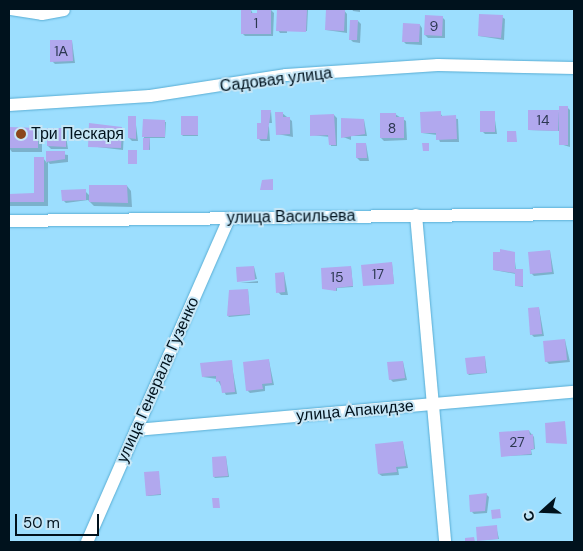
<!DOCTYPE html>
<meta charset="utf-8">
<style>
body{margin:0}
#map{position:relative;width:583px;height:551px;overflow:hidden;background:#9cdefe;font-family:"DM Sans",sans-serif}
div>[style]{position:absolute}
.shadow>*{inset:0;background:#0003}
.building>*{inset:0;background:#b1a8ee}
.roads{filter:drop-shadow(0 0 1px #58add4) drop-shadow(0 0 1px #58add4)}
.minor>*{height:12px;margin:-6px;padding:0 6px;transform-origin:6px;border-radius:6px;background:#fff}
.dots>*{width:14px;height:14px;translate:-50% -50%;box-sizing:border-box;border:2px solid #c6e6f6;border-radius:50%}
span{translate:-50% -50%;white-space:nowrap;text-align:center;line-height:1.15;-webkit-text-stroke:4px #c6e6f6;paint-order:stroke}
.number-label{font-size:14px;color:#2c3851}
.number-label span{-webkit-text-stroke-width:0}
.street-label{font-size:16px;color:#00121d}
.poi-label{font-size:16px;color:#00121d}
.left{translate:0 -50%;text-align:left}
.frame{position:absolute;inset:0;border:10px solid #00121d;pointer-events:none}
.north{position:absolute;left:518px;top:486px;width:50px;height:50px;-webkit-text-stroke:4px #c6e6f6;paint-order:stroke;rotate:250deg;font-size:14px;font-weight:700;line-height:20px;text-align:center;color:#00121d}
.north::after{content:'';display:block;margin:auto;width:18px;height:22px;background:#00121d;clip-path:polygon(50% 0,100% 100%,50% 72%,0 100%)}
.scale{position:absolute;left:15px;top:514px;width:84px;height:22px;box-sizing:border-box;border:2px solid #00121d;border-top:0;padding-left:6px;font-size:15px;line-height:18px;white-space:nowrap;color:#00121d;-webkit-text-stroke:4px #c6e6f6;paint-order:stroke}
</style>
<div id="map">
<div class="shadow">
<i style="clip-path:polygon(278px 9px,308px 9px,307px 31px,287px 30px,287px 33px,280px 33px,278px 30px)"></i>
<i style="clip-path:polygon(338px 9px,343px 9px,347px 14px,347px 33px,326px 30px,340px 11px)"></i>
<i style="clip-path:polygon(352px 9px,360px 9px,360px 12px,353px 11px)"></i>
<i style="clip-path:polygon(251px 10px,253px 14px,271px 10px,274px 13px,273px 36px,245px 36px,242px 33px)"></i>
<i style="clip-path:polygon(442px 17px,445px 20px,445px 38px,428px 38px,425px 35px)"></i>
<i style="clip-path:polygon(502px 17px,505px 19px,504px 40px,479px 36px)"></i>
<i style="clip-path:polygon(358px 21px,361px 24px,360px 43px,353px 42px,350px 39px)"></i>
<i style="clip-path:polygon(420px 25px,422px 28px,422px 45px,406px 44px,403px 41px)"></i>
<i style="clip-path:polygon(72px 41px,75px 63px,55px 64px,52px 61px)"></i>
<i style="clip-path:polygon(567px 107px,570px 110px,570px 147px,560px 144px,561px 131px,529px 130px)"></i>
<i style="clip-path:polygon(271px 111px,272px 123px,266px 123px,269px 127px,270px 141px,261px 141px,258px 138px)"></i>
<i style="clip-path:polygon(282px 113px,292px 121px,293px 137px,277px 134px)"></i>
<i style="clip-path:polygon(440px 113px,443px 117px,458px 119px,459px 142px,440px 142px,437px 135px,422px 133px)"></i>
<i style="clip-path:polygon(494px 113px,497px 134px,485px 134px,482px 131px)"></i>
<i style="clip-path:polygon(395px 114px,406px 121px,407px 140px,384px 141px,381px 138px)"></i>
<i style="clip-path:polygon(334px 115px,337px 118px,337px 146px,331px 146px,330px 137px,311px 135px)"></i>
<i style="clip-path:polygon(135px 117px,138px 141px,132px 141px,129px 138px)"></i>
<i style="clip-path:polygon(197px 117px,198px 136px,183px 136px,182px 135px)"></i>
<i style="clip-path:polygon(364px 120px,367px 136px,351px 136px,351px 140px,343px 137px)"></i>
<i style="clip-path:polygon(144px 121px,166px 122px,165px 138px,150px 138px,150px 150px,144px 149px)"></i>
<i style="clip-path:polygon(121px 128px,124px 131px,123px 150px,89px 146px)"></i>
<i style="clip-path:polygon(9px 129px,37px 129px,42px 134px,42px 152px,12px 152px,9px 148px)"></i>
<i style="clip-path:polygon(65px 129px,68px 149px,51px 149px,48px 146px)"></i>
<i style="clip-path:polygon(366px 144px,369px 161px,360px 161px,357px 158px)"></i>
<i style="clip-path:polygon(47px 152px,68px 155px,68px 162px,50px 164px,48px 162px,48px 206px,9px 206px,9px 195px,35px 195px,43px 158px,47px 163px)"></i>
<i style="clip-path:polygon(127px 186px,131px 191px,132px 207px,94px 206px,88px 200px,66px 203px,63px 200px,85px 191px,90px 196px)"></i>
<i style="clip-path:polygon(550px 251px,554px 274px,534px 276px,531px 273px)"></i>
<i style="clip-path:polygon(514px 253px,516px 270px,523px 271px,523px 287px,516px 286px,516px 274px,494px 270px)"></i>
<i style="clip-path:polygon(392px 264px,394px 284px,364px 285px)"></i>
<i style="clip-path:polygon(254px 267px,257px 279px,238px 281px,237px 269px)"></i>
<i style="clip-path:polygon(351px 267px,353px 287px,337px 288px,337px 291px,324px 288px)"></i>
<i style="clip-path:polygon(284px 273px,288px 295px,281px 295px,278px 292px)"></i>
<i style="clip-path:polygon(258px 281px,258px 283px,240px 283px)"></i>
<i style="clip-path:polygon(248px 290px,250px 315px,229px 317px,228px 316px)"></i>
<i style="clip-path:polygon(539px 308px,544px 336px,534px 337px,531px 334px)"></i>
<i style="clip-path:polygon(565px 340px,570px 362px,549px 364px,546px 361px)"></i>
<i style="clip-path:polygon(485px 358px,487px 373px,469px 375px,468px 374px)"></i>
<i style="clip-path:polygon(231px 361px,237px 394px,226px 395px,217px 379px,203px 377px)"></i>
<i style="clip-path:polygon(269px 361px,274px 385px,265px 386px,265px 391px,250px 393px,247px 390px)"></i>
<i style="clip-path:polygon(403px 362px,407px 380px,393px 382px,390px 379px)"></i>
<i style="clip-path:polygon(529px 431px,534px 437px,535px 449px,531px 450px,532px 455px,502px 456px)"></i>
<i style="clip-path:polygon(403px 443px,408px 468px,398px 469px,399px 475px,382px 476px,379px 474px)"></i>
<i style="clip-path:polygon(226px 457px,229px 477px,215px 478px,214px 477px)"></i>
<i style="clip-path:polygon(158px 472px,161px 495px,148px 496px,147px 495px)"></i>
<i style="clip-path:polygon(486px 494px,489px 497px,487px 513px,474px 514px,472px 512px)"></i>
<i style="clip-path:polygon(496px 526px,499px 539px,478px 540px)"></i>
</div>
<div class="building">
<i style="clip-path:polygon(241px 9px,251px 9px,251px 13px,257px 13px,257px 9px,271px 9px,271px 34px,241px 34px)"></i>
<i style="clip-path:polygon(277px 9px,307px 9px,306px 32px,276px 31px)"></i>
<i style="clip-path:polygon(326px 9px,345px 10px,344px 31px,325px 30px)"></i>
<i style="clip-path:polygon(479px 14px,503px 15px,501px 38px,478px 36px)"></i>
<i style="clip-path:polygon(425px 15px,443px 16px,442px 36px,424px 35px)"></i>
<i style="clip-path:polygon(350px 20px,358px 20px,357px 40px,349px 40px)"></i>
<i style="clip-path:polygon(403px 23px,420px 24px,419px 42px,402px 42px)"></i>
<i style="clip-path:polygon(50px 40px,72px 40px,73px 61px,50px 62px)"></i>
<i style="clip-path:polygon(559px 106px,568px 106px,568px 145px,559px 145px)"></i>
<i style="clip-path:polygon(261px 110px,271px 110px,267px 139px,257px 139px,257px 123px,261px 123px)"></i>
<i style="clip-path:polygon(528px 110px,559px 110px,558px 131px,528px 130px)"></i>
<i style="clip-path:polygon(441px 111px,441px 116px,456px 115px,457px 139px,436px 140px,436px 133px,421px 133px,420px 112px)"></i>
<i style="clip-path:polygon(480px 111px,495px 111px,495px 132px,480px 132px)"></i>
<i style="clip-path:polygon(275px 112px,283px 112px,283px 117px,290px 117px,290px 134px,276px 135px)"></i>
<i style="clip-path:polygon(380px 113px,396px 113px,396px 117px,404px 117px,404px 138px,380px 138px)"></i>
<i style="clip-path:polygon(334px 114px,336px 145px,329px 145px,328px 135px,310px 136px,310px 115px)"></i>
<i style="clip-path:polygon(128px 116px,136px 116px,136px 139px,128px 138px)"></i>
<i style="clip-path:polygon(181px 116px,198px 116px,198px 135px,181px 135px)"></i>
<i style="clip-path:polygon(341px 118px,364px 119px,365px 134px,341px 138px)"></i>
<i style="clip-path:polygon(143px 119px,165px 120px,165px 137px,142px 137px)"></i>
<i style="clip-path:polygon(89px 123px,122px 127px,121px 148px,88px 147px)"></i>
<i style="clip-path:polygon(9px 127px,38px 128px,38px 148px,9px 148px)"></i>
<i style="clip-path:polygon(47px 128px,66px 128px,66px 147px,47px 146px)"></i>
<i style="clip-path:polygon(507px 131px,516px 131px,517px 142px,507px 142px)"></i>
<i style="clip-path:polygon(143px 138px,150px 138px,149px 150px,143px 150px)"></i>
<i style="clip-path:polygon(356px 143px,366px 143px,367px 158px,356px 158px)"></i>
<i style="clip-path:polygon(422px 143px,429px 143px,429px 151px,423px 151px)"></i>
<i style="clip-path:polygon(128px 150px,137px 150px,137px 164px,128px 164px)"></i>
<i style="clip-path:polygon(46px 151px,65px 151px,65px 159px,46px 162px)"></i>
<i style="clip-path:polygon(34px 157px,44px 157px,44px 202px,9px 202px,9px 194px,34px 193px)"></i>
<i style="clip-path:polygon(273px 179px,273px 190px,260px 190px,262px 180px)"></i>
<i style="clip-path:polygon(89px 185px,127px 185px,128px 203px,89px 202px)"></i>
<i style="clip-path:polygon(86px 189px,86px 200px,62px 201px,61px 190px)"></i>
<i style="clip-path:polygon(500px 249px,515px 252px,515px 269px,523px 269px,523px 286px,515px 286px,515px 273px,493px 270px,493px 252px,500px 252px)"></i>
<i style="clip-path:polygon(550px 250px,552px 272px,530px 274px,528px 252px)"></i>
<i style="clip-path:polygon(392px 262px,394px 284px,363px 286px,361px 265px)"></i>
<i style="clip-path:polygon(254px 266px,255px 280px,237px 282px,236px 267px)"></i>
<i style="clip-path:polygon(351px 266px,353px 286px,336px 288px,336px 291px,322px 289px,321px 268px)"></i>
<i style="clip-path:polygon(284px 272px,285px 292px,276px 293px,275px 273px)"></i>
<i style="clip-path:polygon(248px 289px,250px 314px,227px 316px,229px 290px)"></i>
<i style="clip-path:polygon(539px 307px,542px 334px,530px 335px,528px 308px)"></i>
<i style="clip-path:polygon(565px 339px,567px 360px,545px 362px,543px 341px)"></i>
<i style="clip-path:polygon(485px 356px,486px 373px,467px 374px,465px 358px)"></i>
<i style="clip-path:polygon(269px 359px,272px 383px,262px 384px,263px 389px,246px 391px,243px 362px)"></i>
<i style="clip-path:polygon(232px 360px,235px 392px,222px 393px,220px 381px,216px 382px,216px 376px,202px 377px,200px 363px)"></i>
<i style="clip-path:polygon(403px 361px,405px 378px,389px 380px,387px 362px)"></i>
<i style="clip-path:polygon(565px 421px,567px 444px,546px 443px,545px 423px)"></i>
<i style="clip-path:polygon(529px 430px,530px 435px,533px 434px,534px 449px,531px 449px,531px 454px,501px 457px,499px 432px)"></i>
<i style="clip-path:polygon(403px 441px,406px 466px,396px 467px,397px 472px,378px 474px,375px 444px)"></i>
<i style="clip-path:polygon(226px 456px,228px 476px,213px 477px,212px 457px)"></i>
<i style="clip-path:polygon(159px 471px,161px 494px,146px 496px,144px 472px)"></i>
<i style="clip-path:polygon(487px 493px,485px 511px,470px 512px,469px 495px)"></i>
<i style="clip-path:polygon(212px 498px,219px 498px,220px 508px,213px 508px)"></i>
<i style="clip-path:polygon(500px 509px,501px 518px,492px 519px,491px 510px)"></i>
<i style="clip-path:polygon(497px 525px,498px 539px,477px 541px,476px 527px)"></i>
<i style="clip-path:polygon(474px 537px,475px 542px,465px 542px,465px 538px)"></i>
</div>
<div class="roads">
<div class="minor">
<i style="left:11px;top:9px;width:31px;rotate:9deg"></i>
<i style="left:42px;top:14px;width:22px;rotate:-10deg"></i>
<i style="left:9px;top:105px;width:141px;rotate:-3.7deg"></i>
<i style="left:150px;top:96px;width:138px;rotate:-8.8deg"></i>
<i style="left:286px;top:75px;width:152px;rotate:-3.8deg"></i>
<i style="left:438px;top:65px;width:136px;rotate:1.3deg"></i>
<i style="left:416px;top:215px;width:328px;rotate:84.9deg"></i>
<i style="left:9px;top:221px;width:565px;rotate:-0.71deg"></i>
<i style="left:136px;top:430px;width:440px;rotate:-5deg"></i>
<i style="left:87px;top:542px;width:354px;rotate:-66.3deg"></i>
</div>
</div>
<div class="dots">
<i style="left:21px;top:134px;background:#8b471b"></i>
</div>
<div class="number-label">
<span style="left:256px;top:23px">1</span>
<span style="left:434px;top:26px">9</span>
<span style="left:61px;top:51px">1А</span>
<span style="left:543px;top:120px">14</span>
<span style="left:392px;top:128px">8</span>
<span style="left:378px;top:274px">17</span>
<span style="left:337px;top:277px">15</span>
<span style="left:517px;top:442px">27</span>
</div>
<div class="street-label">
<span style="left:276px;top:80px;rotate:-7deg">Садовая улица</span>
<span style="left:291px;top:217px;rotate:-1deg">улица Васильева</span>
<span style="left:158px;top:380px;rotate:-66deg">улица Генерала Гузенко</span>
<span style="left:355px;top:411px;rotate:-5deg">улица Апакидзе</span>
</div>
<div class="poi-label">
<span class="left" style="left:31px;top:134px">Три Пескаря</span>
</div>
<div class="frame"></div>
<div class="north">С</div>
<div class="scale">50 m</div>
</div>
